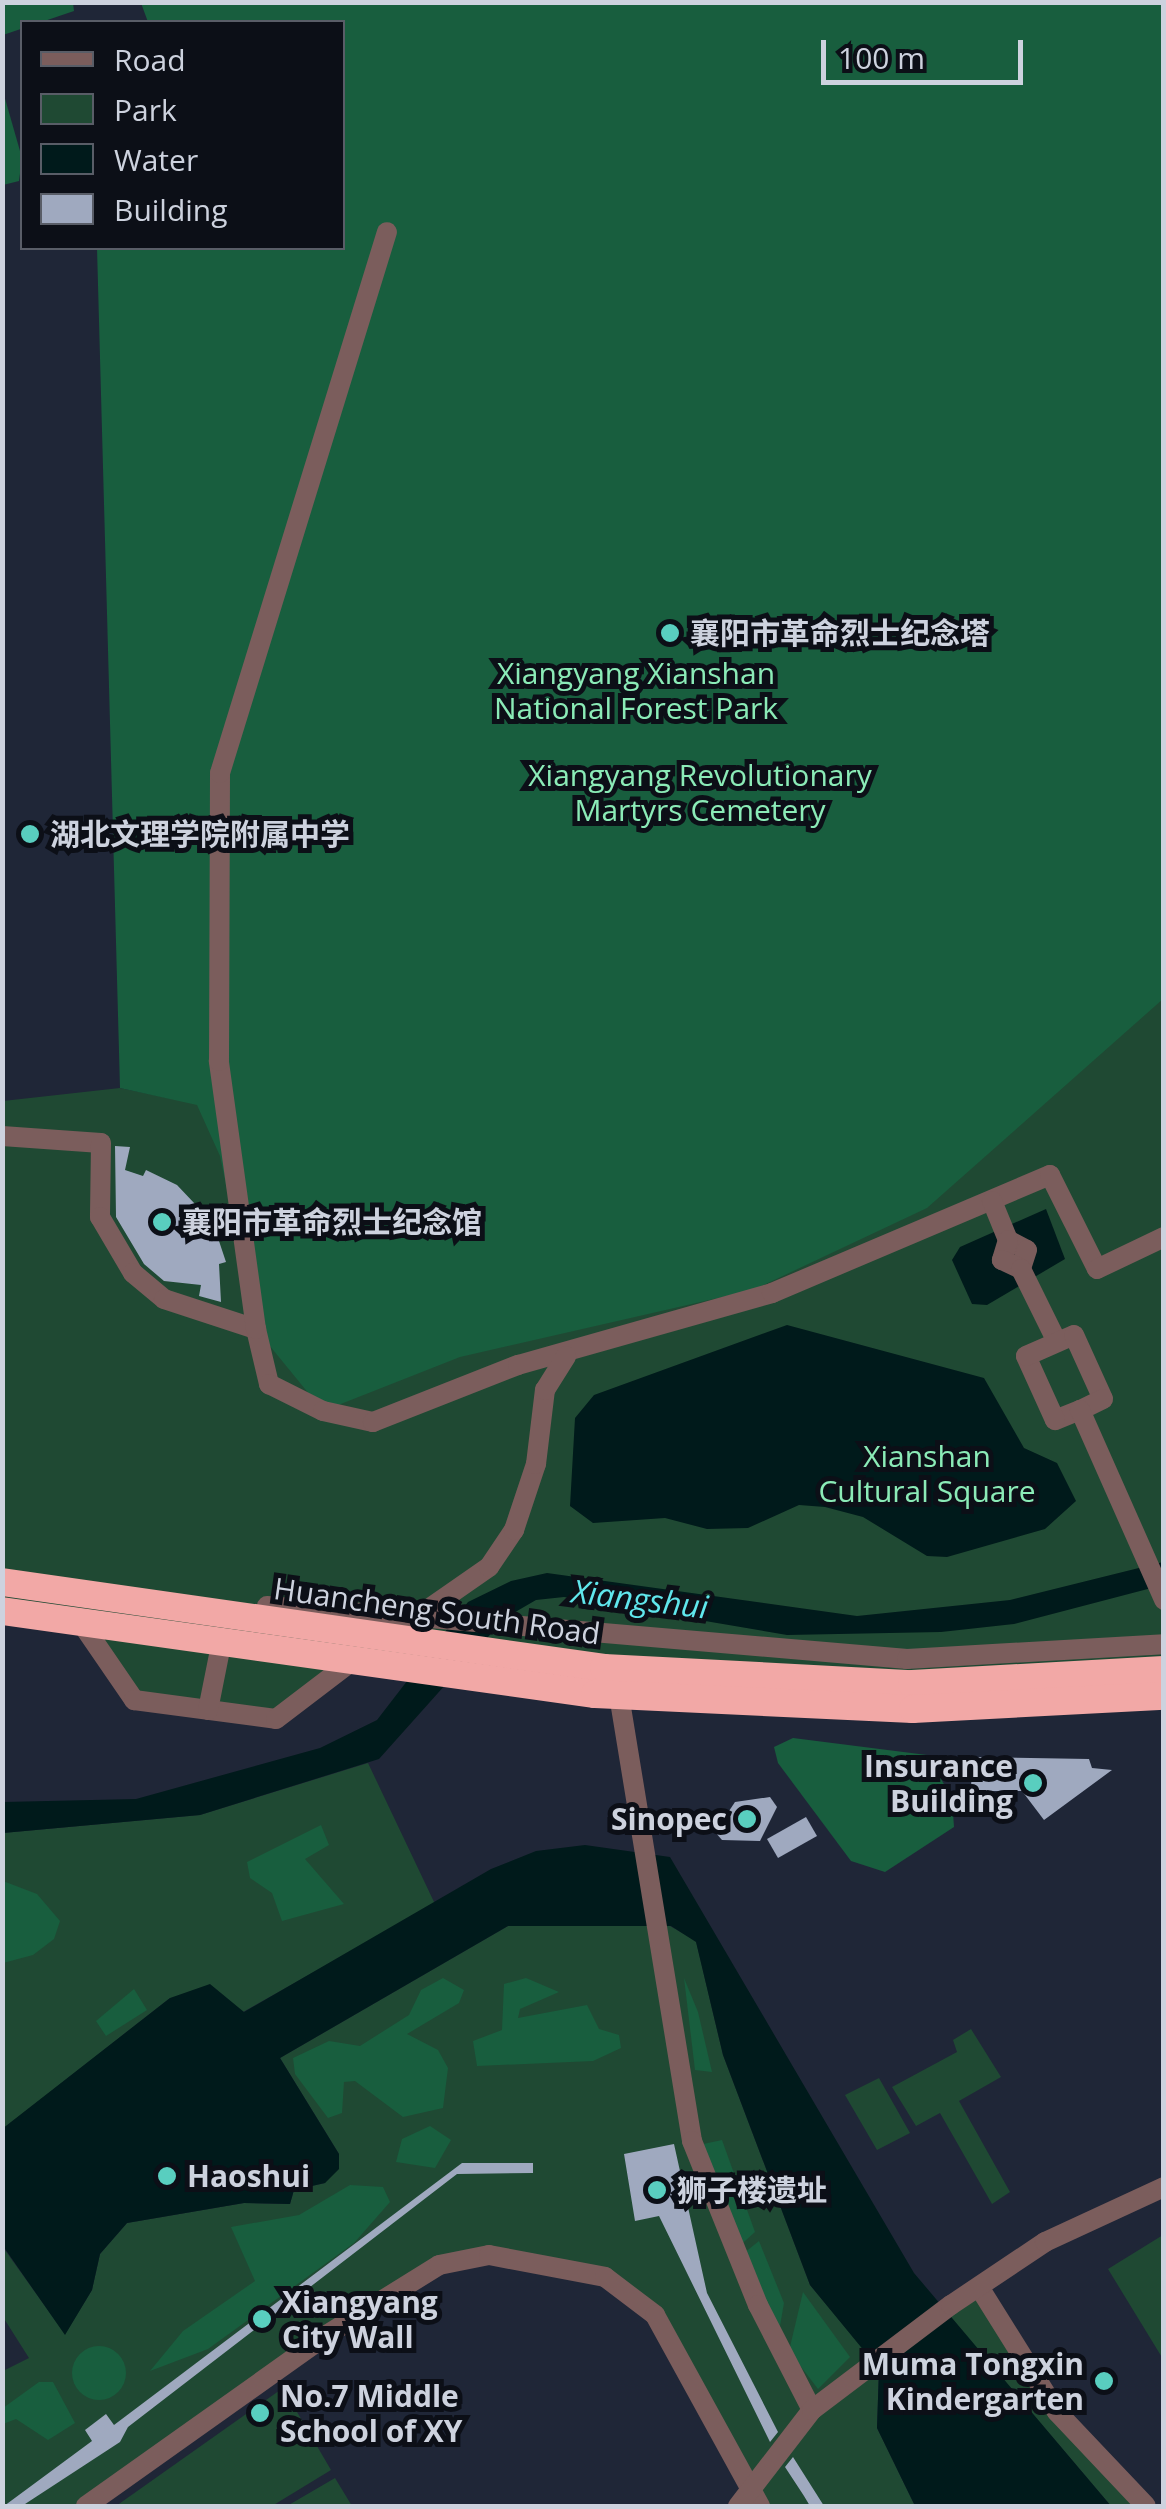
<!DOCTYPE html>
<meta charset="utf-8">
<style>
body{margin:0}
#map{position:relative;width:1166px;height:2509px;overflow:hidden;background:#1f2637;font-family:"Open Sans","Noto Sans SC",sans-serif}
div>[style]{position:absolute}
.green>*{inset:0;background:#1f4933}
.forest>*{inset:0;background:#185e3e}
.round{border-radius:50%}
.water>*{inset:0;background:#001a1b}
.building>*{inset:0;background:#9fa9bf}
.minor>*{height:20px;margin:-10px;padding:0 10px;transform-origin:10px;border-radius:10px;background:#7b5d5c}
.highway>*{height:28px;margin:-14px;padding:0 14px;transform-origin:14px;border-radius:14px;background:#f2a8a6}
.dots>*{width:28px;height:28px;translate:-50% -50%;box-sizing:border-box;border:5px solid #0c0f17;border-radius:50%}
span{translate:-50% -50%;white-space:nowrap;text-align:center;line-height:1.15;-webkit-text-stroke:10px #0c0f17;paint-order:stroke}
.poi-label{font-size:30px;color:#cdd2de;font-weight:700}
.left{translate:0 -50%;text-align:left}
.right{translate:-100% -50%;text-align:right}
.park-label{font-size:30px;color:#8bebb7}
.street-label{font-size:30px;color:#cdd2de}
.water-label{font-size:32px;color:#60e7ed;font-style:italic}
.frame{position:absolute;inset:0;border:5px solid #cdd2de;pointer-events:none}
.legend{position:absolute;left:20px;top:20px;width:325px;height:230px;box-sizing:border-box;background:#0c0f17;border:2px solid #595d67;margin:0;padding:12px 18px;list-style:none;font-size:30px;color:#cdd2de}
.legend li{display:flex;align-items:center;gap:20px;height:50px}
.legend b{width:50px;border:2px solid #595d67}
.scale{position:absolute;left:821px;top:40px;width:202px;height:45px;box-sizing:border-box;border:5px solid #cdd2de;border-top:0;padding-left:12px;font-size:30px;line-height:35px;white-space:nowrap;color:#cdd2de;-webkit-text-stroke:8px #0c0f17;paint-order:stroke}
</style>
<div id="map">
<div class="green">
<i style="clip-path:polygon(1163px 221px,1163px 1696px,356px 1658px,276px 1719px,134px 1700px,80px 1621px,3px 1611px,3px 1101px,120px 1088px,197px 1104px)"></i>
<i style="clip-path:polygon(368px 1763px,435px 1904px,243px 2012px,170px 1998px,3px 2129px,3px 1833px,200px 1815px)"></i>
<i style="clip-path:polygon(508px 1926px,670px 1926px,696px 1941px,723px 2055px,810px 2285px,879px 2368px,877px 2428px,915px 2506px,760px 2506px,655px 2315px,605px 2277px,548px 2260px,439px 2265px,102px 2506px,3px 2506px,3px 2371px,29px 2358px,3px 2317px,2px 2246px,65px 2334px,92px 2290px,100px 2254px,127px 2223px,244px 2203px,290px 2204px,294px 2190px,325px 2183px,339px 2154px,280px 2058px)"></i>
<i style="clip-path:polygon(971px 2029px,1001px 2077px,959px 2101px,1010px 2192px,992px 2204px,940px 2113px,916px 2126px,892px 2087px,957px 2052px,953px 2040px)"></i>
<i style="clip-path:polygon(879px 2078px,910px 2133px,877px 2150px,845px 2095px)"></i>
<i style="clip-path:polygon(1163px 2235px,1163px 2359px,1108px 2269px)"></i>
<i style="clip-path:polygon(971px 2292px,1058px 2411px,1150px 2506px,1111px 2506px,946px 2312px)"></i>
<i style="clip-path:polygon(283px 2388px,331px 2470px,272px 2506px,116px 2506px)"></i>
<i style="clip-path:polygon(335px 2478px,352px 2506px,287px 2506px)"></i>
</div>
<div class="forest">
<i style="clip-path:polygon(2px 3px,73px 3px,74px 11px,3px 35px)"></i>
<i style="clip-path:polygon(141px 3px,1163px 3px,1163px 999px,927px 1208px,753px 1290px,460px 1357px,323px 1411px,256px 1329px,220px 1156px,197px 1105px,120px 1088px,97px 248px,342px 248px,342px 22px,148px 22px)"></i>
<i style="clip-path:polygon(2px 88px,22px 158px,19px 181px,3px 185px)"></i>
<i style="clip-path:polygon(793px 1738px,927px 1755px,952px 1798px,954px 1827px,885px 1872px,851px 1861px,778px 1763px,774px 1747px)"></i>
<i style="clip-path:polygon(321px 1825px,329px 1845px,305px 1859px,344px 1904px,282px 1921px,272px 1893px,250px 1878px,247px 1862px)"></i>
<i style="clip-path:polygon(3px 1881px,37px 1894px,60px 1921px,54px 1939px,33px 1955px,3px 1963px)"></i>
<i style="clip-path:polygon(443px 1978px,464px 1990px,459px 2003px,407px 2034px,438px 2050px,448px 2068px,443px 2108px,403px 2117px,355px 2081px,344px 2082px,342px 2113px,328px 2118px,295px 2074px,293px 2058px,329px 2041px,360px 2046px,409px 2015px,421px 1990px)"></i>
<i style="clip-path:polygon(526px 1978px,559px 1992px,520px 2009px,518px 2018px,587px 2005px,599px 2029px,619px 2035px,621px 2048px,593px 2061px,477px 2066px,473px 2041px,502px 2030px,504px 1984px)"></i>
<i style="clip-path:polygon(684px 1978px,698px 2012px,712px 2072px,695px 2070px)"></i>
<i style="clip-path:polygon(134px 1989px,147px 2010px,106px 2036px,96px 2021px)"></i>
<i style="clip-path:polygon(430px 2126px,451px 2140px,435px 2168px,396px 2162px,402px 2139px)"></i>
<i style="clip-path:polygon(722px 2140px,755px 2232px,736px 2249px,694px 2146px)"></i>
<i style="clip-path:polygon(350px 2185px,383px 2187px,390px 2202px,354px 2243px,208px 2349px,150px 2371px,183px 2331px,255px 2281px,231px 2227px,299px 2215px)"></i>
<i style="clip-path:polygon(759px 2241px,784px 2303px,777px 2343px,739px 2257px)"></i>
<i style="clip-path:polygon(803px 2292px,850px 2357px,818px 2389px,789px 2351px)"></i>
<i class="round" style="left:72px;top:2346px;width:54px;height:54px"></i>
<i style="clip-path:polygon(39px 2382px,53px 2382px,75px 2423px,48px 2440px,16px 2419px,3px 2424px,3px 2408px)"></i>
</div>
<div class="water">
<i style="clip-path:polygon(1046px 1209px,1065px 1259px,987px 1305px,972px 1304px,952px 1260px,960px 1247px)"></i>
<i style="clip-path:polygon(787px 1325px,984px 1378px,1024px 1448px,1057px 1463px,1076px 1501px,1045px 1529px,947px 1557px,927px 1556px,863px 1517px,825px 1507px,799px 1505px,748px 1528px,707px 1529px,665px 1518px,593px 1523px,570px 1506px,575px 1418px,594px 1395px)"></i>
<i style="clip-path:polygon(1163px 1562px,1163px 1585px,1014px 1624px,941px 1632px,787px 1635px,564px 1597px,536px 1600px,505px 1618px,379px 1759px,200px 1815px,3px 1833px,3px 1802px,136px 1799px,320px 1748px,377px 1720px,468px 1602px,511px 1581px,547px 1573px,857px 1616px,1010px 1600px)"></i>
<i style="clip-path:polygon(585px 1845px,670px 1857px,914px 2273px,1111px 2506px,915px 2506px,877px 2428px,879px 2369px,810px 2285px,723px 2055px,696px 1942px,671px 1926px,508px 1926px,280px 2058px,339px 2154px,339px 2169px,325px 2183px,294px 2190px,290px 2204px,244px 2203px,127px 2223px,100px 2254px,92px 2290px,65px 2335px,3px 2246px,2px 2129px,170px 1998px,210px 1984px,244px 2012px,491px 1869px,536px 1851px)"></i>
</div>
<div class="building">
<i style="clip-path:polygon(115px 1146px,130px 1147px,125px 1170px,143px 1176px,146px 1170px,177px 1185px,213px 1223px,226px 1262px,219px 1264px,221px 1302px,199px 1296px,201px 1285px,164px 1281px,144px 1264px,116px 1217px)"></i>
<i style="clip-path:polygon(972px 1757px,1089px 1759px,1092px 1768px,1112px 1770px,1044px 1820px,1022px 1791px,971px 1791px)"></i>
<i style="clip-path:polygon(770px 1797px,777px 1807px,760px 1841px,722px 1840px,715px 1832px,735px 1802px)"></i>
<i style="clip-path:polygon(806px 1817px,817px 1836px,778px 1858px,767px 1839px)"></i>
<i style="clip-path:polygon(674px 2144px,707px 2293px,778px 2432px,770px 2442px,659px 2216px,635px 2221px,624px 2154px)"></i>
<i style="clip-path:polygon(462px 2163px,533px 2163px,533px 2173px,457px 2174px,128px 2427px,120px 2442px,22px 2506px,4px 2506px,92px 2441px,85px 2430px,106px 2414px,114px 2425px)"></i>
<i style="clip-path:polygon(793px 2457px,824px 2506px,810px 2506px,804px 2496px,785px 2467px)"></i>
</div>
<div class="minor">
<i style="left:2px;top:1136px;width:99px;rotate:4deg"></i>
<i style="left:101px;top:1143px;width:74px;rotate:90.8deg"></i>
<i style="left:100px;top:1217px;width:65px;rotate:59.5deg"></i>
<i style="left:133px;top:1273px;width:40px;rotate:40deg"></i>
<i style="left:164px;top:1299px;width:97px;rotate:18.1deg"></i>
<i style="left:256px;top:1329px;width:57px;rotate:76.7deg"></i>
<i style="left:269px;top:1384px;width:60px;rotate:26.6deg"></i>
<i style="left:323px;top:1411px;width:51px;rotate:12.4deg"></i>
<i style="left:373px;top:1422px;width:156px;rotate:-21.5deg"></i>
<i style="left:518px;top:1365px;width:264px;rotate:-15.8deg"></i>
<i style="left:772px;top:1293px;width:302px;rotate:-23deg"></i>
<i style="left:1050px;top:1175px;width:105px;rotate:63.4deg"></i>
<i style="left:1097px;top:1269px;width:74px;rotate:-25.5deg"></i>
<i style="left:992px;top:1201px;width:42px;rotate:67.7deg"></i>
<i style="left:1008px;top:1240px;width:21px;rotate:28deg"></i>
<i style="left:1027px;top:1250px;width:20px;rotate:108deg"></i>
<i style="left:1008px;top:1240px;width:21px;rotate:107deg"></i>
<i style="left:1002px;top:1260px;width:21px;rotate:25deg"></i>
<i style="left:1021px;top:1269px;width:81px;rotate:63.7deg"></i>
<i style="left:256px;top:1329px;width:271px;rotate:-97.9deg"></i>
<i style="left:219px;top:1061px;width:288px;rotate:-89.8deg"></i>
<i style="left:220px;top:773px;width:566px;rotate:-72.85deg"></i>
<i style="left:1080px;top:1410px;width:27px;rotate:158deg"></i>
<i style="left:1055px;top:1420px;width:70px;rotate:-114.4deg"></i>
<i style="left:1026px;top:1356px;width:52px;rotate:-23.6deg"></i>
<i style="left:1074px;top:1335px;width:70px;rotate:65.6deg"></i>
<i style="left:1103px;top:1399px;width:25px;rotate:154deg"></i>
<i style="left:1080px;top:1410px;width:208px;rotate:66.1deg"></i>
<i style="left:267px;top:1606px;width:150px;rotate:4.2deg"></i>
<i style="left:417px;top:1617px;width:88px;rotate:-34.8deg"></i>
<i style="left:489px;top:1567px;width:45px;rotate:-56deg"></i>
<i style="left:514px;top:1530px;width:70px;rotate:-71.6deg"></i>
<i style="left:536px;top:1464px;width:75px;rotate:-83.1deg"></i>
<i style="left:545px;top:1390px;width:40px;rotate:-58deg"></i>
<i style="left:418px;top:1617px;width:491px;rotate:4.9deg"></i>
<i style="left:907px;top:1659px;width:257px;rotate:-3.3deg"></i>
<i style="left:80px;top:1621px;width:96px;rotate:55.6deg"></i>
<i style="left:134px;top:1700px;width:143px;rotate:7.6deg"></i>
<i style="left:276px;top:1719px;width:101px;rotate:-37.3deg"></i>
<i style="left:619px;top:1695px;width:452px;rotate:80.7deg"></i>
<i style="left:692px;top:2141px;width:177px;rotate:68.1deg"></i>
<i style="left:758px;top:2305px;width:118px;rotate:62.8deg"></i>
<i style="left:208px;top:1710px;width:71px;rotate:-78.7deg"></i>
<i style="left:979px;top:2287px;width:147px;rotate:58deg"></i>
<i style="left:1057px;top:2412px;width:129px;rotate:46.6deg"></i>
<i style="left:86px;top:2506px;width:293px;rotate:-35.4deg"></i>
<i style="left:325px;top:2336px;width:134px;rotate:-31.9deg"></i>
<i style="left:439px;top:2265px;width:51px;rotate:-11.3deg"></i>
<i style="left:489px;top:2255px;width:118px;rotate:10.7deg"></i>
<i style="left:605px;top:2277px;width:63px;rotate:37.2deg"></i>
<i style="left:655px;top:2315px;width:218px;rotate:61.2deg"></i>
<i style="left:738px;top:2506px;width:121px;rotate:-52.4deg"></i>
<i style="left:812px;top:2410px;width:174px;rotate:-37.1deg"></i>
<i style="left:951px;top:2305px;width:113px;rotate:-33.8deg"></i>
<i style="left:1045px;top:2242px;width:131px;rotate:-24.8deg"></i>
</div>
<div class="highway">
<i style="left:2px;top:1582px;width:608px;rotate:8.13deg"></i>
<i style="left:604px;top:1668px;width:308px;rotate:3deg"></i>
<i style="left:912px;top:1684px;width:252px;rotate:-3.2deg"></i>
<i style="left:2px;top:1611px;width:599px;rotate:7.97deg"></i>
<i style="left:595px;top:1694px;width:318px;rotate:2.7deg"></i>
<i style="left:913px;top:1709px;width:251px;rotate:-3deg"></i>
</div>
<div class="dots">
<i style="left:670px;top:633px;background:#59cebf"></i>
<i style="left:30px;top:834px;background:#59cebf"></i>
<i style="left:162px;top:1222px;background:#59cebf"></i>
<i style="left:1033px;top:1783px;background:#59cebf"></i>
<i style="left:747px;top:1819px;background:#59cebf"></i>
<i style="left:167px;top:2176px;background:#59cebf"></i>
<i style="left:657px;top:2190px;background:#59cebf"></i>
<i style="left:262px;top:2319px;background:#59cebf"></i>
<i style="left:1104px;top:2381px;background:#59cebf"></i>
<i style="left:260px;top:2413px;background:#59cebf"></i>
</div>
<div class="poi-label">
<span class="left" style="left:690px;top:633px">襄阳市革命烈士纪念塔</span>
<span class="left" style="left:50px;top:834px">湖北文理学院附属中学</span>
<span class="left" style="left:182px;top:1222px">襄阳市革命烈士纪念馆</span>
<span class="right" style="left:1013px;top:1783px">Insurance<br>Building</span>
<span class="right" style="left:727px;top:1819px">Sinopec</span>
<span class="left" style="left:187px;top:2176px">Haoshui</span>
<span class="left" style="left:677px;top:2190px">狮子楼遗址</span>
<span class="left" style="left:282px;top:2319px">Xiangyang<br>City Wall</span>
<span class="right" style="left:1084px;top:2381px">Muma Tongxin<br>Kindergarten</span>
<span class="left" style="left:280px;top:2413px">No.7 Middle<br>School of XY</span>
</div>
<div class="park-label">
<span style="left:636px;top:690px">Xiangyang Xianshan<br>National Forest Park</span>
<span style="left:700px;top:792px">Xiangyang Revolutionary<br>Martyrs Cemetery</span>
<span style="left:927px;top:1473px">Xianshan<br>Cultural Square</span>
</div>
<div class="street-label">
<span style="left:437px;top:1611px;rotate:8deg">Huancheng South Road</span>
</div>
<div class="water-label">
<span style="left:640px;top:1599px;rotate:7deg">Xiangshui</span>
</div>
<div class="frame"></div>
<ul class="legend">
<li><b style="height:12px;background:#7b5d5c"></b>Road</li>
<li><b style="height:28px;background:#1f4933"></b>Park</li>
<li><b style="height:28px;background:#001a1b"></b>Water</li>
<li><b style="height:28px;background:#9fa9bf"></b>Building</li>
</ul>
<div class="scale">100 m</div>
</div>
